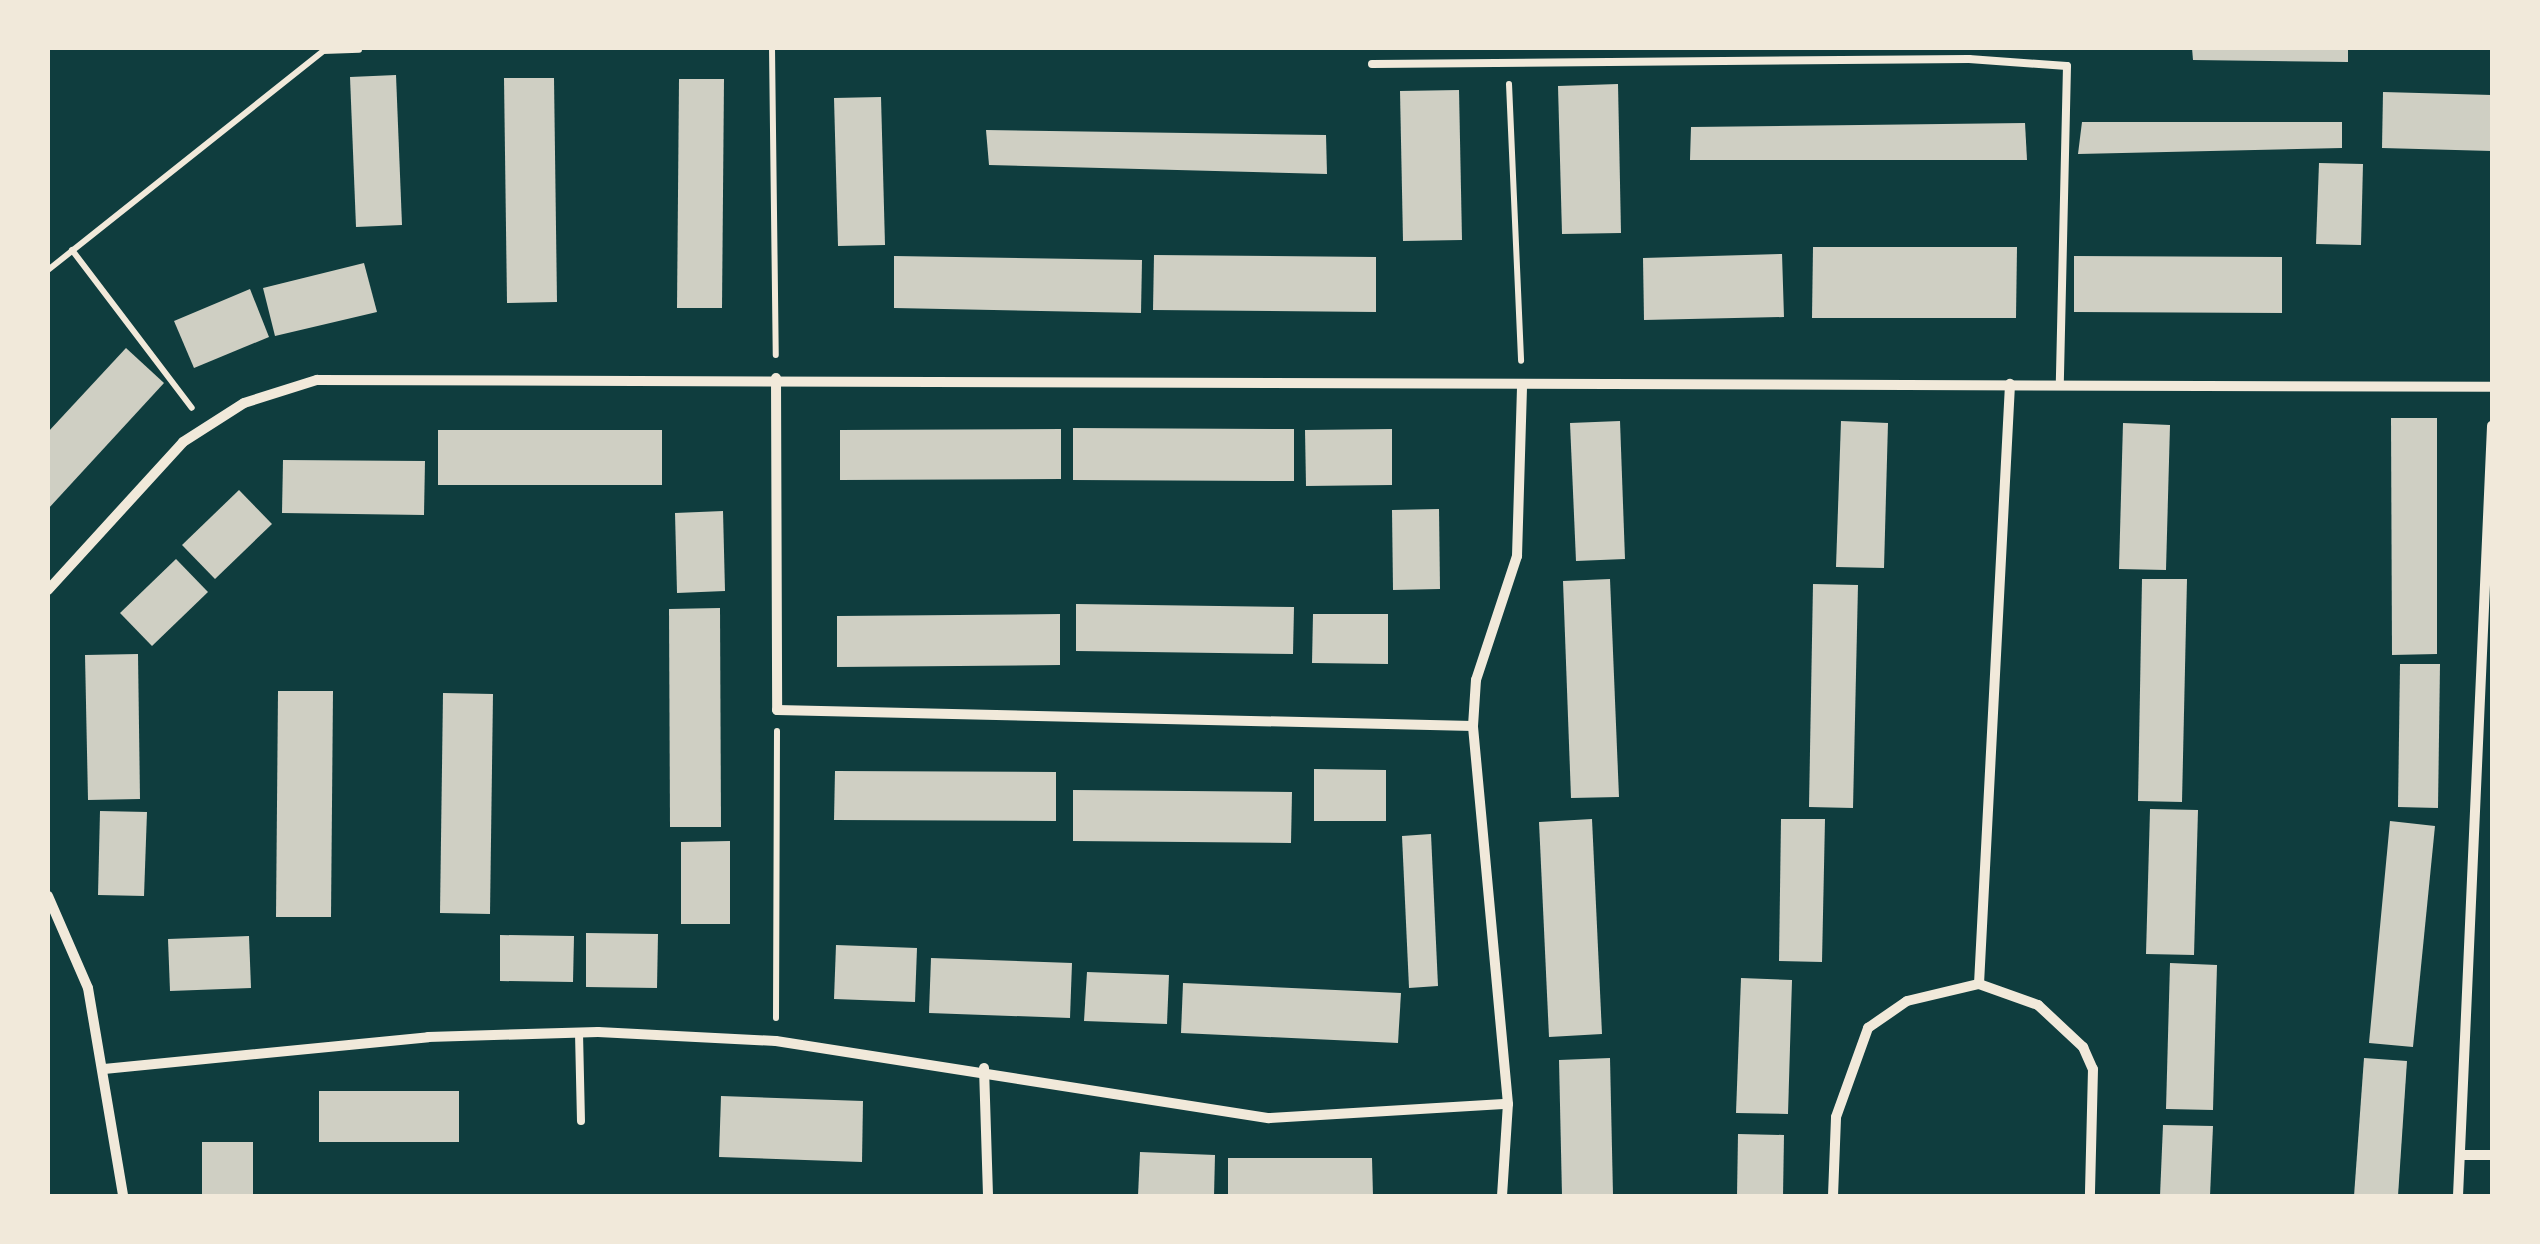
<!DOCTYPE html>
<style>
body{margin:0}
#map{position:relative;width:2540px;height:1244px;overflow:hidden;background:#0f3d3e;font-family:Arial,sans-serif}
div>[style]{position:absolute}
.building>*{inset:0;background:#cfcfc3}
.path>*{height:6px;margin:-3px;padding:0 3px;transform-origin:3px;border-radius:3px;background:#f1e9da}
.service>*{height:8px;margin:-4px;padding:0 4px;transform-origin:4px;border-radius:4px;background:#f1e9da}
.minor>*{height:10px;margin:-5px;padding:0 5px;transform-origin:5px;border-radius:5px;background:#f1e9da}
span{translate:-50% -50%;white-space:nowrap;text-align:center;line-height:1.15;-webkit-text-stroke:10px #f1e9da;paint-order:stroke}
.frame{position:absolute;inset:0;border:50px solid #f1e9da;pointer-events:none}
</style>
<div id="map">
<div class="building">
<i style="clip-path:polygon(2192px 48px,2348px 48px,2348px 62px,2193px 60px)"></i>
<i style="clip-path:polygon(396px 75px,402px 225px,356px 227px,350px 77px)"></i>
<i style="clip-path:polygon(504px 78px,554px 78px,557px 302px,507px 303px)"></i>
<i style="clip-path:polygon(679px 79px,724px 79px,722px 308px,677px 308px)"></i>
<i style="clip-path:polygon(1618px 84px,1621px 233px,1562px 234px,1558px 86px)"></i>
<i style="clip-path:polygon(1459px 90px,1462px 240px,1403px 241px,1400px 91px)"></i>
<i style="clip-path:polygon(2383px 92px,2492px 95px,2492px 151px,2382px 148px)"></i>
<i style="clip-path:polygon(881px 97px,885px 245px,838px 246px,834px 98px)"></i>
<i style="clip-path:polygon(2082px 122px,2342px 122px,2342px 148px,2078px 154px)"></i>
<i style="clip-path:polygon(2025px 123px,2027px 160px,1690px 160px,1691px 127px)"></i>
<i style="clip-path:polygon(986px 130px,1326px 135px,1327px 174px,989px 165px)"></i>
<i style="clip-path:polygon(2319px 163px,2363px 164px,2361px 245px,2316px 244px)"></i>
<i style="clip-path:polygon(1813px 247px,2017px 247px,2016px 318px,1812px 318px)"></i>
<i style="clip-path:polygon(1782px 254px,1784px 317px,1644px 320px,1643px 258px)"></i>
<i style="clip-path:polygon(1154px 255px,1376px 257px,1376px 312px,1153px 310px)"></i>
<i style="clip-path:polygon(894px 256px,1142px 260px,1141px 313px,894px 308px)"></i>
<i style="clip-path:polygon(2074px 256px,2282px 257px,2282px 313px,2074px 312px)"></i>
<i style="clip-path:polygon(364px 263px,377px 312px,275px 336px,263px 288px)"></i>
<i style="clip-path:polygon(250px 289px,269px 337px,194px 368px,174px 321px)"></i>
<i style="clip-path:polygon(126px 348px,164px 383px,48px 509px,48px 432px)"></i>
<i style="clip-path:polygon(2391px 418px,2437px 418px,2437px 654px,2392px 655px)"></i>
<i style="clip-path:polygon(1620px 421px,1625px 559px,1576px 561px,1570px 423px)"></i>
<i style="clip-path:polygon(1841px 421px,1888px 423px,1884px 568px,1836px 567px)"></i>
<i style="clip-path:polygon(2123px 423px,2170px 425px,2166px 570px,2119px 569px)"></i>
<i style="clip-path:polygon(1073px 428px,1294px 429px,1294px 481px,1073px 480px)"></i>
<i style="clip-path:polygon(1061px 429px,1061px 479px,840px 480px,840px 430px)"></i>
<i style="clip-path:polygon(1392px 429px,1392px 485px,1306px 486px,1305px 430px)"></i>
<i style="clip-path:polygon(438px 430px,662px 430px,662px 485px,438px 485px)"></i>
<i style="clip-path:polygon(283px 460px,425px 461px,424px 515px,282px 513px)"></i>
<i style="clip-path:polygon(239px 490px,272px 524px,215px 579px,182px 545px)"></i>
<i style="clip-path:polygon(1439px 509px,1440px 589px,1393px 590px,1392px 510px)"></i>
<i style="clip-path:polygon(723px 511px,725px 591px,677px 593px,675px 513px)"></i>
<i style="clip-path:polygon(176px 559px,208px 592px,152px 646px,120px 613px)"></i>
<i style="clip-path:polygon(1610px 579px,1619px 797px,1571px 798px,1563px 581px)"></i>
<i style="clip-path:polygon(2142px 579px,2187px 579px,2182px 802px,2138px 801px)"></i>
<i style="clip-path:polygon(1813px 584px,1858px 585px,1853px 808px,1809px 807px)"></i>
<i style="clip-path:polygon(1076px 604px,1294px 607px,1293px 654px,1076px 651px)"></i>
<i style="clip-path:polygon(720px 608px,721px 827px,670px 827px,669px 609px)"></i>
<i style="clip-path:polygon(1060px 614px,1060px 665px,837px 667px,837px 616px)"></i>
<i style="clip-path:polygon(1313px 614px,1388px 614px,1388px 664px,1312px 663px)"></i>
<i style="clip-path:polygon(138px 654px,140px 799px,88px 800px,85px 655px)"></i>
<i style="clip-path:polygon(2400px 664px,2440px 664px,2438px 808px,2398px 807px)"></i>
<i style="clip-path:polygon(278px 691px,333px 691px,331px 917px,276px 917px)"></i>
<i style="clip-path:polygon(443px 693px,493px 694px,490px 914px,440px 913px)"></i>
<i style="clip-path:polygon(1314px 769px,1386px 770px,1386px 821px,1314px 821px)"></i>
<i style="clip-path:polygon(835px 771px,1056px 772px,1056px 821px,834px 820px)"></i>
<i style="clip-path:polygon(1073px 790px,1292px 792px,1291px 843px,1073px 841px)"></i>
<i style="clip-path:polygon(2150px 809px,2198px 810px,2194px 955px,2146px 954px)"></i>
<i style="clip-path:polygon(100px 811px,147px 812px,144px 896px,98px 895px)"></i>
<i style="clip-path:polygon(1592px 819px,1602px 1034px,1549px 1037px,1539px 822px)"></i>
<i style="clip-path:polygon(1781px 819px,1825px 819px,1822px 962px,1779px 961px)"></i>
<i style="clip-path:polygon(2390px 821px,2435px 826px,2413px 1047px,2369px 1043px)"></i>
<i style="clip-path:polygon(1431px 834px,1438px 986px,1409px 988px,1402px 836px)"></i>
<i style="clip-path:polygon(730px 841px,730px 924px,681px 924px,681px 842px)"></i>
<i style="clip-path:polygon(586px 933px,658px 934px,657px 988px,586px 987px)"></i>
<i style="clip-path:polygon(500px 935px,574px 936px,573px 982px,500px 981px)"></i>
<i style="clip-path:polygon(249px 936px,251px 988px,170px 991px,168px 939px)"></i>
<i style="clip-path:polygon(836px 945px,917px 948px,915px 1002px,834px 999px)"></i>
<i style="clip-path:polygon(931px 958px,1072px 963px,1070px 1018px,929px 1013px)"></i>
<i style="clip-path:polygon(2170px 963px,2217px 965px,2213px 1110px,2166px 1109px)"></i>
<i style="clip-path:polygon(1087px 972px,1169px 975px,1167px 1024px,1084px 1021px)"></i>
<i style="clip-path:polygon(1741px 978px,1792px 980px,1788px 1114px,1736px 1113px)"></i>
<i style="clip-path:polygon(1183px 983px,1401px 993px,1398px 1043px,1181px 1033px)"></i>
<i style="clip-path:polygon(1610px 1058px,1613px 1195px,1562px 1196px,1559px 1060px)"></i>
<i style="clip-path:polygon(2364px 1058px,2407px 1061px,2398px 1196px,2354px 1196px)"></i>
<i style="clip-path:polygon(319px 1091px,459px 1091px,459px 1142px,319px 1142px)"></i>
<i style="clip-path:polygon(721px 1096px,863px 1101px,862px 1162px,719px 1157px)"></i>
<i style="clip-path:polygon(2163px 1125px,2213px 1126px,2210px 1196px,2160px 1196px)"></i>
<i style="clip-path:polygon(1738px 1134px,1784px 1135px,1783px 1196px,1737px 1196px)"></i>
<i style="clip-path:polygon(202px 1142px,253px 1142px,253px 1196px,202px 1196px)"></i>
<i style="clip-path:polygon(1140px 1152px,1215px 1155px,1214px 1196px,1138px 1196px)"></i>
<i style="clip-path:polygon(1228px 1158px,1372px 1158px,1373px 1196px,1228px 1196px)"></i>
</div>
<div class="path">
<i style="left:772px;top:48px;width:307px;rotate:89.3deg"></i>
<i style="left:1509px;top:84px;width:277px;rotate:87.5deg"></i>
<i style="left:72px;top:250px;width:198px;rotate:52.8deg"></i>
<i style="left:48px;top:270px;width:352px;rotate:-38.5deg"></i>
<i style="left:323px;top:51px;width:36px;rotate:-2deg"></i>
<i style="left:776px;top:1018px;width:287px;rotate:-89.8deg"></i>
</div>
<div class="service">
<i style="left:1372px;top:64px;width:597px;rotate:-0.48deg"></i>
<i style="left:1969px;top:59px;width:98px;rotate:4.1deg"></i>
<i style="left:2067px;top:66px;width:315px;rotate:91.3deg"></i>
<i style="left:579px;top:1033px;width:88px;rotate:88.7deg"></i>
</div>
<div class="minor">
<i style="left:776px;top:378px;width:332px;rotate:89.8deg"></i>
<i style="left:777px;top:710px;width:696px;rotate:1.32deg"></i>
<i style="left:48px;top:590px;width:200px;rotate:-47.6deg"></i>
<i style="left:183px;top:442px;width:72px;rotate:-32.6deg"></i>
<i style="left:244px;top:403px;width:77px;rotate:-17.5deg"></i>
<i style="left:317px;top:380px;width:2175px;rotate:0.18deg"></i>
<i style="left:48px;top:896px;width:100px;rotate:66.5deg"></i>
<i style="left:88px;top:988px;width:211px;rotate:80.4deg"></i>
<i style="left:1979px;top:984px;width:601px;rotate:-87.04deg"></i>
<i style="left:984px;top:1068px;width:128px;rotate:88.2deg"></i>
<i style="left:104px;top:1069px;width:326px;rotate:-5.6deg"></i>
<i style="left:428px;top:1037px;width:170px;rotate:-1.7deg"></i>
<i style="left:598px;top:1032px;width:178px;rotate:2.9deg"></i>
<i style="left:776px;top:1041px;width:499px;rotate:8.9deg"></i>
<i style="left:1269px;top:1118px;width:239px;rotate:-3.4deg"></i>
<i style="left:2461px;top:1155px;width:31px"></i>
<i style="left:1502px;top:1196px;width:92px;rotate:-86.3deg"></i>
<i style="left:1508px;top:1104px;width:380px;rotate:-95.3deg"></i>
<i style="left:1473px;top:726px;width:46px;rotate:-86.3deg"></i>
<i style="left:1476px;top:680px;width:131px;rotate:-71.7deg"></i>
<i style="left:1517px;top:556px;width:170px;rotate:-88.3deg"></i>
<i style="left:1833px;top:1196px;width:79px;rotate:-87.8deg"></i>
<i style="left:1836px;top:1117px;width:95px;rotate:-70.2deg"></i>
<i style="left:1868px;top:1028px;width:47px;rotate:-34.7deg"></i>
<i style="left:1907px;top:1001px;width:74px;rotate:-13.3deg"></i>
<i style="left:1979px;top:984px;width:63px;rotate:19.6deg"></i>
<i style="left:2038px;top:1005px;width:62px;rotate:43deg"></i>
<i style="left:2083px;top:1047px;width:24px;rotate:66deg"></i>
<i style="left:2093px;top:1069px;width:127px;rotate:91.4deg"></i>
<i style="left:2458px;top:1196px;width:771px;rotate:-87.47deg"></i>
</div>
<div class="frame"></div>
</div>
